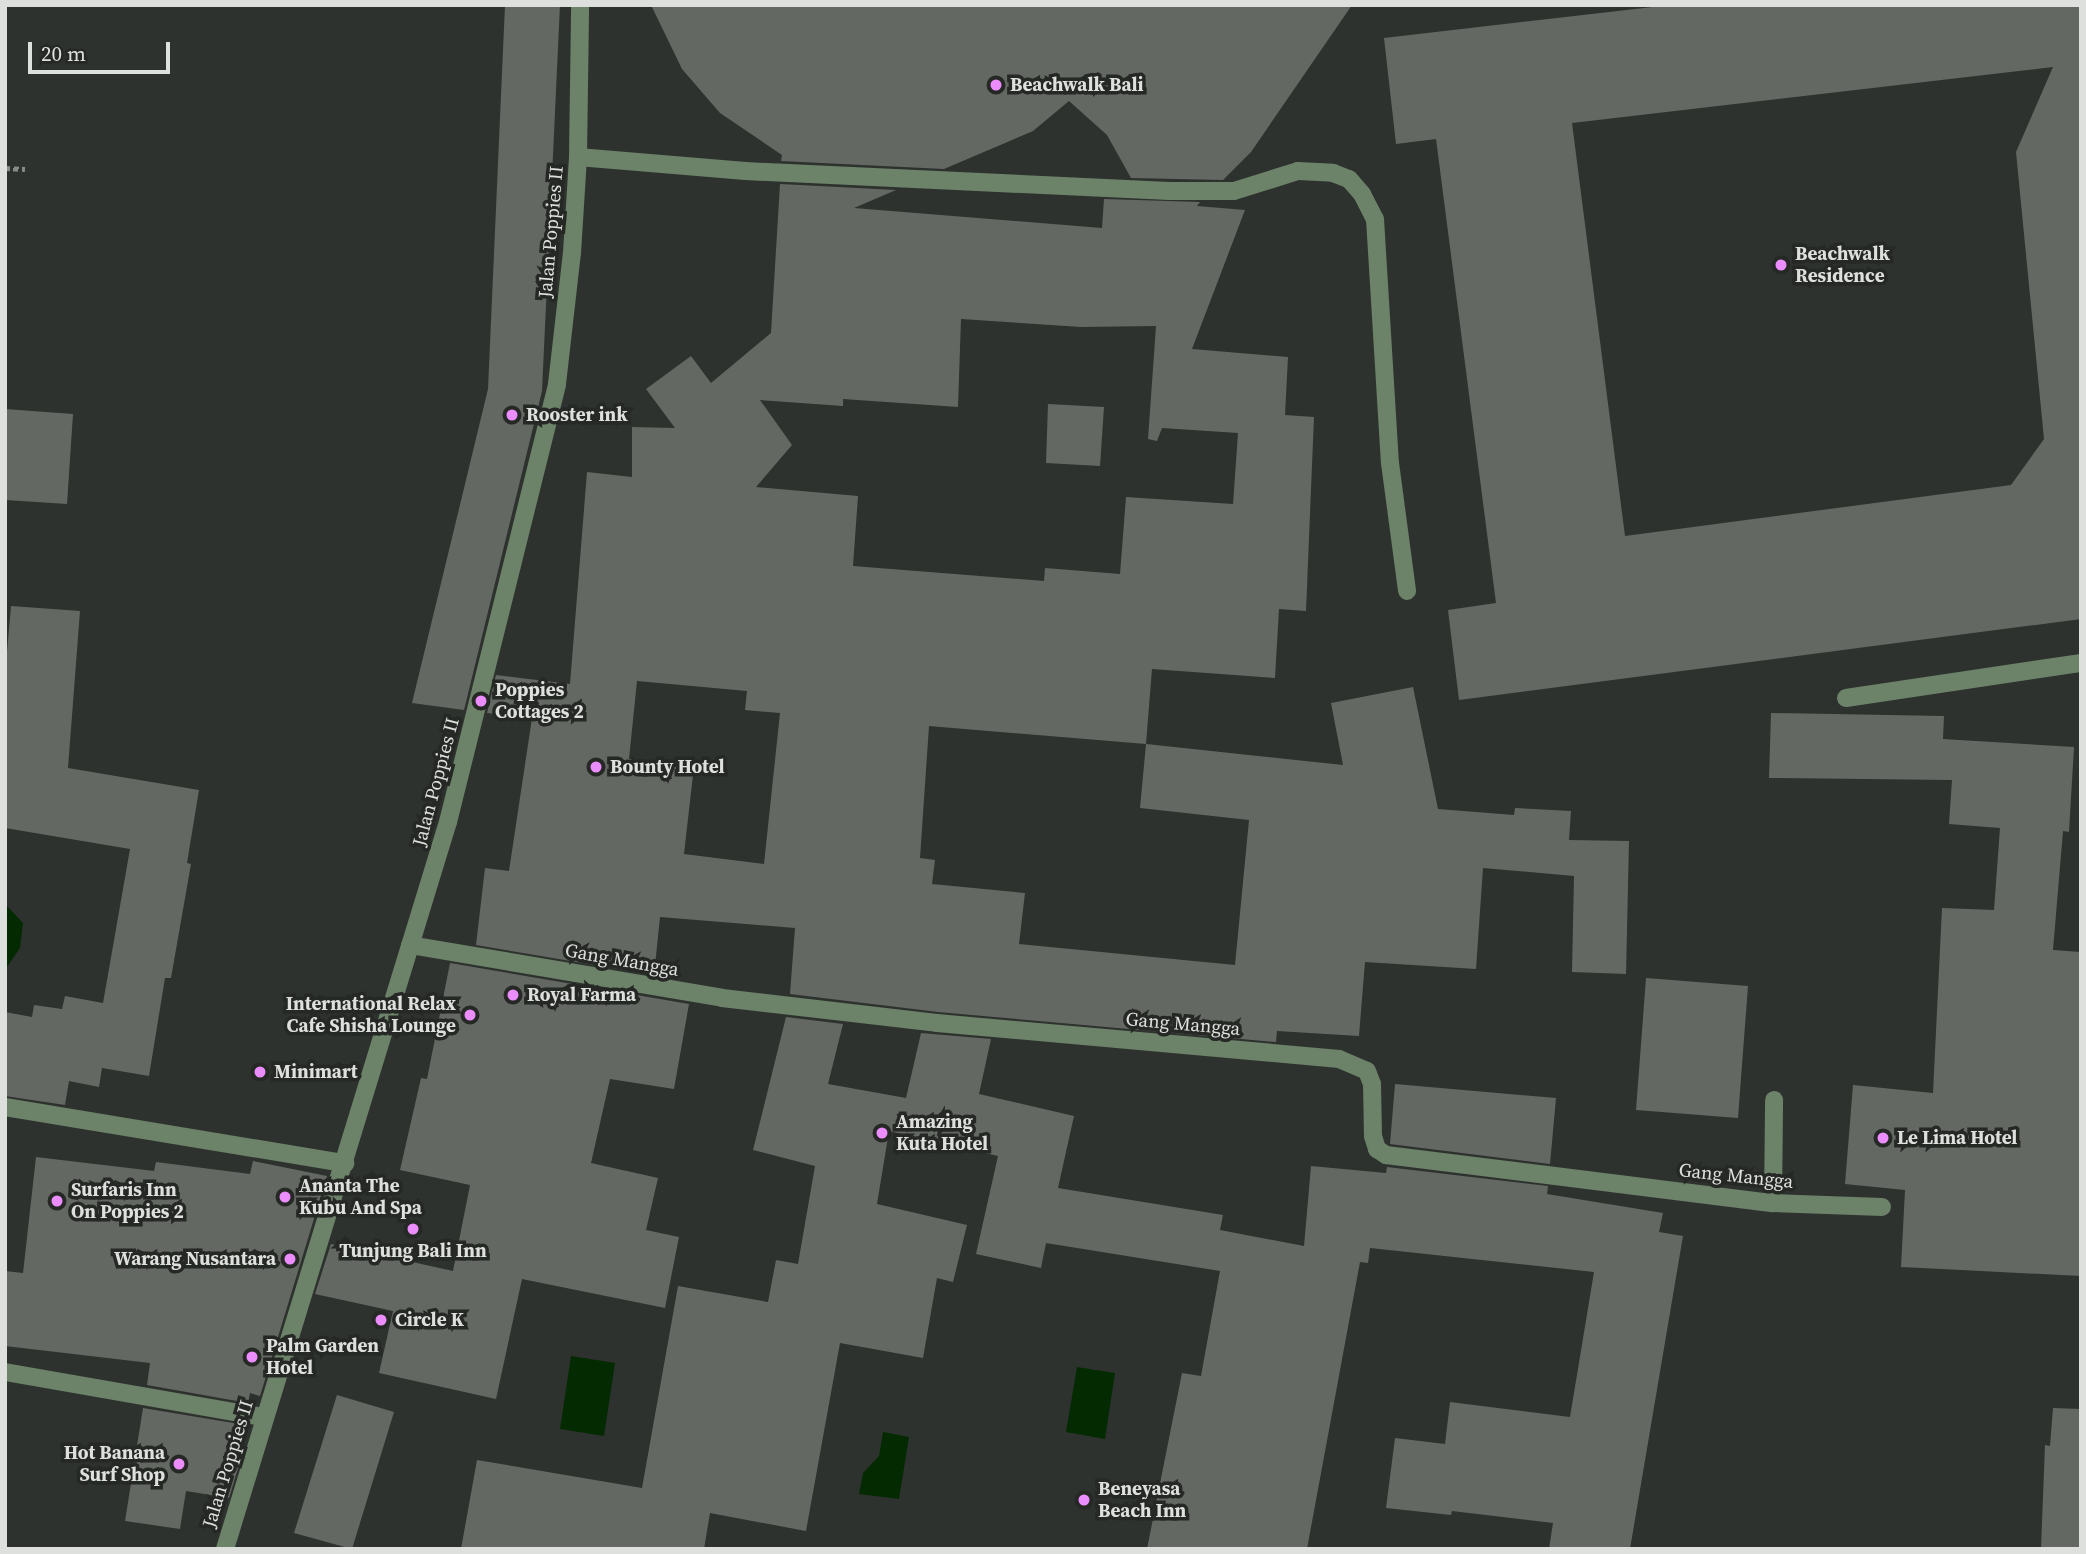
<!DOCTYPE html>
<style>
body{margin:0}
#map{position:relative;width:2086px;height:1554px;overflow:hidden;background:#2e322e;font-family:"Source Serif 4",serif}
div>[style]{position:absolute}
.water>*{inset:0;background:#042a01}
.building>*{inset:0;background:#646863}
.path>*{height:4.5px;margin-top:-2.25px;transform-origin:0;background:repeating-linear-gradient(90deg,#878a86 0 5px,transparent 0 8.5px)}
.minor>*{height:18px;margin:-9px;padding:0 9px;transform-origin:9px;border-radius:9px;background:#6c8269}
.dots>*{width:19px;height:19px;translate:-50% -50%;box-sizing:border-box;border:4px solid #252824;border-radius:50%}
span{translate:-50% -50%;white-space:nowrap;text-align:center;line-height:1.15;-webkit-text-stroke:7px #252824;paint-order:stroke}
.poi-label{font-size:19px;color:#dee0dd;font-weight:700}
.left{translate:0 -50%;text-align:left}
.right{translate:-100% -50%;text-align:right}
.street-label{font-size:19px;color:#dee0dd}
.frame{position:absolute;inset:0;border:7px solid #dee0dd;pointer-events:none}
.scale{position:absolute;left:28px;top:42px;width:142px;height:32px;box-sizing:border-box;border:4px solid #dee0dd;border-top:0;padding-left:9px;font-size:21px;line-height:24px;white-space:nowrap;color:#dee0dd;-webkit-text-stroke:5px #252824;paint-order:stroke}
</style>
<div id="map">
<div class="water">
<i style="clip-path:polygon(5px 904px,23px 923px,20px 948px,5px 970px)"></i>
<i style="clip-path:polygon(571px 1356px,615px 1363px,604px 1436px,560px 1429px)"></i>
<i style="clip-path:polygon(1077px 1367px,1115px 1373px,1105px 1439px,1066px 1432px)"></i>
<i style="clip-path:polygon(883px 1432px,909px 1437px,899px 1499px,859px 1494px,863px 1473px,879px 1456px)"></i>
</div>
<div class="building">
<i style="clip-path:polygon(505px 5px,560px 5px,542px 391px,464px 710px,412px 703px,488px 389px)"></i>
<i style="clip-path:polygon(651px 5px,1352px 5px,1251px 152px,1223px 180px,1131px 178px,1107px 135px,1069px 101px,1033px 131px,944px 169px,781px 161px,782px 155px,720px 113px,682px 69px)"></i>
<i style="clip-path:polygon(evenodd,1670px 5px,2081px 5px,2081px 619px,1459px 700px,1448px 610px,1496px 603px,1436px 139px,1396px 144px,1384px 38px,1670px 5px,2053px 67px,2016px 152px,2044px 439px,2011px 485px,1625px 536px,1572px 123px,2053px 67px)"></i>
<i style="clip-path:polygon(evenodd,780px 184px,896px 190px,854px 208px,1102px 228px,1104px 199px,1200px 202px,1197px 206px,1245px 210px,1192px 349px,1288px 357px,1285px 415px,1314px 417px,1306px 611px,1279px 609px,1275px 678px,1152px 669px,1146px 744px,1343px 765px,1331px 703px,1413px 687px,1438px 809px,1514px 815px,1515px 808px,1571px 811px,1569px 840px,1629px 841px,1626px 974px,1572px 972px,1574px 876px,1483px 868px,1476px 969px,1365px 962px,1359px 1036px,1277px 1031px,1276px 1042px,938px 1012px,790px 994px,795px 928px,660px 917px,654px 975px,476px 945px,485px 868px,509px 871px,532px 718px,487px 713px,496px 675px,570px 684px,587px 472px,632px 477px,632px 427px,675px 428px,646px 389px,691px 356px,711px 383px,771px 333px,780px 184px,961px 319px,1081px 327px,1156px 326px,1148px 439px,1157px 441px,1162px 428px,1238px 433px,1233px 504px,1126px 497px,1120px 574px,1045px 568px,1044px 581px,853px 566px,858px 496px,756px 487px,792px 445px,760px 400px,843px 406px,843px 399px,958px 407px,961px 319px,780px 184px,637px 681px,747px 691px,745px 710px,780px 713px,764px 864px,684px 854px,694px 766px,629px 759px,637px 681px,780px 184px,929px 726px,1146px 744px,1140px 808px,1249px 820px,1235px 965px,1019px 944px,1025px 893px,932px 884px,935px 860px,920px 858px,929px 726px)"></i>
<i style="clip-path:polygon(1048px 404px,1104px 407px,1100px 466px,1046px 463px)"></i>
<i style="clip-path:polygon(5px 409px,73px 414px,67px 504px,5px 500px)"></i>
<i style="clip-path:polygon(11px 606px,80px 611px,68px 768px,199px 790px,187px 863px,191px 864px,171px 978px,165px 978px,149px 1076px,102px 1068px,99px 1087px,69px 1081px,65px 1105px,5px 1096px,5px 1012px,32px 1017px,34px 1005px,62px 1009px,65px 996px,103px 1003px,130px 849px,5px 828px,5px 675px)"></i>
<i style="clip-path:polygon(1771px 713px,1944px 716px,1943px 739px,2074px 747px,2069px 832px,2063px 831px,2053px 950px,2081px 952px,2081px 1276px,1901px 1267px,1905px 1190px,1845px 1184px,1853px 1085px,1933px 1093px,1942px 908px,1994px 910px,2000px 828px,1949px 824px,1952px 780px,1769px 778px)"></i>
<i style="clip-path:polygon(450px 963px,689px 1004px,674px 1089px,610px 1079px,591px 1163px,658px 1178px,646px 1230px,679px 1237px,665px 1308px,522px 1279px,496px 1399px,379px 1373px,393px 1311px,315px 1294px,331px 1244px,453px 1271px,470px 1185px,400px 1170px,421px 1078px,427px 1079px)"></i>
<i style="clip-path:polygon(1646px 978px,1748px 986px,1738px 1118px,1636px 1110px)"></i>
<i style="clip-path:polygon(786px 1017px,843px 1024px,828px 1084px,906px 1098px,921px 1033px,991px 1039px,979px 1094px,1074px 1116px,1058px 1188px,1223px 1215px,1220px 1230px,1304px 1246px,1311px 1166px,1386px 1173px,1387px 1167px,1548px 1186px,1547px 1194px,1663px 1213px,1659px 1232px,1683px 1236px,1630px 1549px,1549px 1549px,1553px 1523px,1452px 1511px,1451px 1515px,1386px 1508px,1395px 1438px,1445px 1444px,1450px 1402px,1570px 1417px,1594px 1272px,1370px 1248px,1368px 1263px,1360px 1262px,1307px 1549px,1147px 1549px,1182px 1373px,1201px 1376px,1220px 1271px,1046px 1243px,1041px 1268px,976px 1254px,998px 1156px,889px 1131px,877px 1204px,967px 1225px,953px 1282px,937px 1278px,923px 1358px,840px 1343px,806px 1531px,710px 1513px,704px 1549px,461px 1549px,477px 1460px,642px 1488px,678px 1286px,768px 1302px,776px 1260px,798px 1264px,815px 1166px,753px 1150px)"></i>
<i style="clip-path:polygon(1395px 1084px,1556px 1098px,1550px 1164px,1390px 1144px)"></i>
<i style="clip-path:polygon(36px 1157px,154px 1171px,156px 1162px,250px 1174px,253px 1161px,327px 1176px,260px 1396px,250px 1393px,248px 1403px,147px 1385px,150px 1363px,5px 1346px,5px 1271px,23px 1273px)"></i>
<i style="clip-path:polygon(337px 1395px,394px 1412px,352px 1549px,294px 1533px)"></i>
<i style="clip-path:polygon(143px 1408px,245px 1425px,239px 1465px,229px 1498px,186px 1491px,180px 1529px,125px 1521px)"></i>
<i style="clip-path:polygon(2053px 1408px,2081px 1409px,2081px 1549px,2041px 1549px,2045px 1445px,2050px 1446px)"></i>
</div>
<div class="path">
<i style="left:5px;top:168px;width:20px;rotate:3deg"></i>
</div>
<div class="minor">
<i style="left:578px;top:157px;width:168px;rotate:4.8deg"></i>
<i style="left:745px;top:171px;width:425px;rotate:2.7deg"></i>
<i style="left:1170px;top:191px;width:64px"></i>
<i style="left:1234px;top:191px;width:67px;rotate:-17.4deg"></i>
<i style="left:1298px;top:171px;width:35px;rotate:3deg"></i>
<i style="left:1333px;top:173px;width:17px;rotate:21deg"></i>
<i style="left:1349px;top:179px;width:20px;rotate:49deg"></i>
<i style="left:1362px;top:194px;width:28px;rotate:63deg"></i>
<i style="left:1375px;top:219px;width:244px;rotate:86.5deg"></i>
<i style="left:1390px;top:463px;width:129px;rotate:82.4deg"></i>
<i style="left:1846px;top:698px;width:238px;rotate:-8.5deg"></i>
<i style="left:410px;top:945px;width:316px;rotate:9.6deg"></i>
<i style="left:722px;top:998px;width:216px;rotate:6.6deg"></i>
<i style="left:937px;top:1023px;width:404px;rotate:5.1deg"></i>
<i style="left:1339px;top:1059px;width:30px;rotate:23deg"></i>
<i style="left:1367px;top:1071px;width:14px;rotate:69deg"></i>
<i style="left:1372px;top:1084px;width:52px;rotate:88.9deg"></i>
<i style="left:1373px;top:1136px;width:14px;rotate:73deg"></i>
<i style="left:1377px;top:1149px;width:11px;rotate:34deg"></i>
<i style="left:1386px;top:1155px;width:390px;rotate:7.1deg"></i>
<i style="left:1773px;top:1203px;width:109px;rotate:2.1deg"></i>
<i style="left:5px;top:1107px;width:345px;rotate:9.4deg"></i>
<i style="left:1773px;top:1203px;width:103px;rotate:-89.4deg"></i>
<i style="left:5px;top:1372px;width:263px;rotate:9.9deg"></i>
<i style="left:225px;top:1549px;width:760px;rotate:-72.95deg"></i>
<i style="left:448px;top:822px;width:451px;rotate:-76deg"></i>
<i style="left:557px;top:384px;width:132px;rotate:-83.5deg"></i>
<i style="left:572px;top:253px;width:96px;rotate:-86.4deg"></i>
<i style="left:578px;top:157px;width:152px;rotate:-89.2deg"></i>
</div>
<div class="dots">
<i style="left:996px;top:85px;background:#eb8dfc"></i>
<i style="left:1781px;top:265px;background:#eb8dfc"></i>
<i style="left:512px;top:415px;background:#eb8dfc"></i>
<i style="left:481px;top:701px;background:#eb8dfc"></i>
<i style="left:596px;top:767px;background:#eb8dfc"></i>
<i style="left:513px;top:995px;background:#eb8dfc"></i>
<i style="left:470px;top:1015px;background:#eb8dfc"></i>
<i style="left:260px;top:1072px;background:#eb8dfc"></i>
<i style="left:882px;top:1133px;background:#eb8dfc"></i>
<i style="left:1883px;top:1138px;background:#eb8dfc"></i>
<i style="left:285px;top:1197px;background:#eb8dfc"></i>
<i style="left:57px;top:1201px;background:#eb8dfc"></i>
<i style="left:413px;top:1229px;background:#eb8dfc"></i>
<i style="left:290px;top:1259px;background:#eb8dfc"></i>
<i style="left:381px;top:1320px;background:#eb8dfc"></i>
<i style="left:252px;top:1357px;background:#eb8dfc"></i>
<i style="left:179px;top:1464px;background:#eb8dfc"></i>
<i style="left:1084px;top:1500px;background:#eb8dfc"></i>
</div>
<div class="poi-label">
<span class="left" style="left:1010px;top:85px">Beachwalk Bali</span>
<span class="left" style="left:1795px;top:265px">Beachwalk<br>Residence</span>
<span class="left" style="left:526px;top:415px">Rooster ink</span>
<span class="left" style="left:495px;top:701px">Poppies<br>Cottages 2</span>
<span class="left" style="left:610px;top:767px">Bounty Hotel</span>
<span class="left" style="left:527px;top:995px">Royal Farma</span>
<span class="right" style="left:456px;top:1015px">International Relax<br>Cafe Shisha Lounge</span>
<span class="left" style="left:274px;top:1072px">Minimart</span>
<span class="left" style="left:896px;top:1133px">Amazing<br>Kuta Hotel</span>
<span class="left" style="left:1897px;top:1138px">Le Lima Hotel</span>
<span class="left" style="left:299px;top:1197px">Ananta The<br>Kubu And Spa</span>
<span class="left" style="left:71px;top:1201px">Surfaris Inn<br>On Poppies 2</span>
<span style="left:413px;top:1251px">Tunjung Bali Inn</span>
<span class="right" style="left:276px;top:1259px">Warang Nusantara</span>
<span class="left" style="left:395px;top:1320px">Circle K</span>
<span class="left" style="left:266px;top:1357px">Palm Garden<br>Hotel</span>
<span class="right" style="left:165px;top:1464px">Hot Banana<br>Surf Shop</span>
<span class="left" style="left:1098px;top:1500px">Beneyasa<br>Beach Inn</span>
</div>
<div class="street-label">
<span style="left:551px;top:232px;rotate:-85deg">Jalan Poppies II</span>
<span style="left:436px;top:782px;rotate:-75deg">Jalan Poppies II</span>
<span style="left:622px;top:960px;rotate:10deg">Gang Mangga</span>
<span style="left:1183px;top:1024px;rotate:5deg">Gang Mangga</span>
<span style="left:1736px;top:1176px;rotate:6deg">Gang Mangga</span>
<span style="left:228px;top:1464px;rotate:-73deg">Jalan Poppies II</span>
</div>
<div class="frame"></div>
<div class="scale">20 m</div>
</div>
